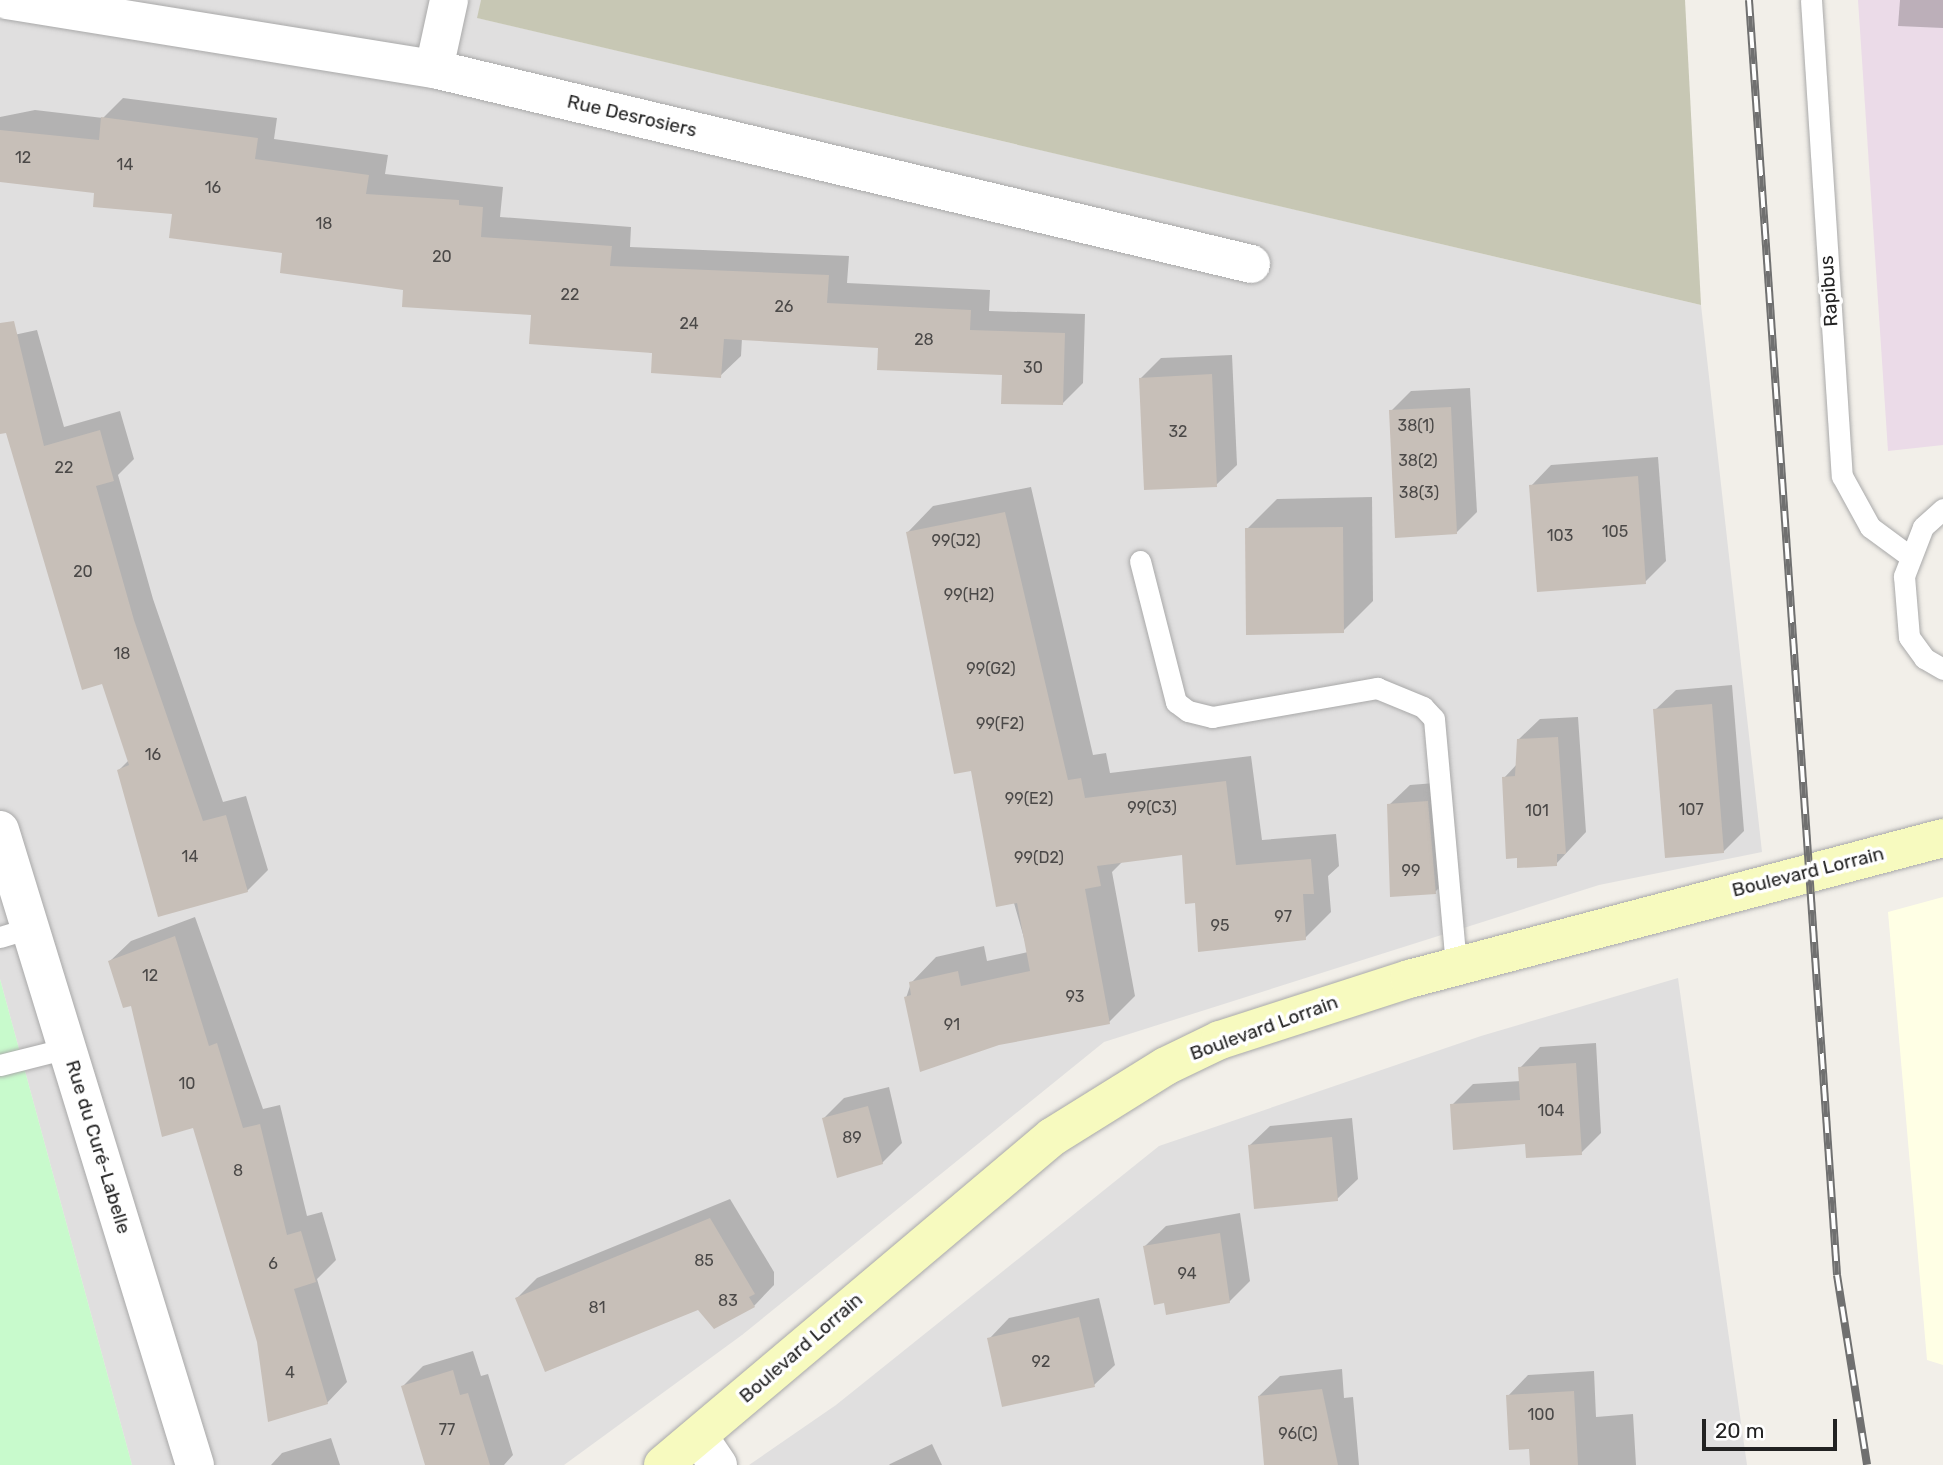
<!DOCTYPE html>
<meta charset="utf-8">
<style>
body{margin:0}
#map{position:relative;width:1943px;height:1465px;overflow:hidden;background:#f2efe9;font-family:Rubik,sans-serif}
div>[style]{position:absolute}
.residential>*{inset:0;background:#e0dfdf}
.industrial>*{inset:0;background:#ebdbe8}
.education>*{inset:0;background:#ffffe5}
.construction>*{inset:0;background:#c7c7b4}
.park>*{inset:0;background:#c8facc}
.shadow>*{inset:0;background:#0003}
.building>*{inset:0;background:#c7bfb8}
.roads{filter:drop-shadow(0 0 2px #a9a9a9) drop-shadow(0 0 2px #a9a9a9)}
.service>*{height:21px;margin:-10.5px;padding:0 10.5px;transform-origin:10.5px;border-radius:10.5px;background:#fff}
.minor>*{height:38px;margin:-19px;padding:0 19px;transform-origin:19px;border-radius:19px;background:#fff}
.secondary>*{height:38px;margin:-19px;padding:0 19px;transform-origin:19px;border-radius:19px;background:#f7fabf}
.rail>*{height:8px;margin-top:-4px;transform-origin:0;background:repeating-linear-gradient(90deg,#fff 0 16px,#707070 0 32px);box-sizing:border-box;border-block:2px solid #707070}
span{translate:-50% -50%;white-space:nowrap;text-align:center;line-height:1.15;-webkit-text-stroke:7px #fff;paint-order:stroke}
.number-label{font-size:16px;color:#4b4948}
.number-label span{-webkit-text-stroke-width:0}
.street-label{font-size:19px;color:#222}
.scale{position:absolute;left:1702px;top:1419px;width:135px;height:32px;box-sizing:border-box;border:4px solid #222;border-top:0;padding-left:9px;font-size:21px;line-height:24px;white-space:nowrap;color:#222;-webkit-text-stroke:5px #fff;paint-order:stroke}
</style>
<div id="map">
<div class="residential">
<i style="clip-path:polygon(0 0,481px 0,478px 18px,1701px 305px,1762px 852px,1599px 885px,1104px 1042px,742px 1335px,564px 1465px,132px 1465px,0 979px)"></i>
<i style="clip-path:polygon(1678px 978px,1747px 1465px,749px 1465px,836px 1405px,1159px 1146px,1481px 1036px)"></i>
</div>
<div class="industrial">
<i style="clip-path:polygon(1858px 0,1943px 0,1943px 445px,1888px 451px)"></i>
</div>
<div class="education">
<i style="clip-path:polygon(1943px 897px,1943px 1365px,1927px 1360px,1888px 912px)"></i>
</div>
<div class="construction">
<i style="clip-path:polygon(481px 0,1685px 0,1701px 305px,477px 18px)"></i>
</div>
<div class="park">
<i style="clip-path:polygon(0 979px,132px 1465px,0 1465px)"></i>
</div>
<div class="shadow">
<i style="clip-path:polygon(1900px 0,1943px 0,1943px 28px,1898px 26px)"></i>
<i style="clip-path:polygon(123px 98px,277px 118px,274px 139px,388px 155px,385px 174px,503px 187px,500px 217px,631px 227px,630px 247px,849px 256px,847px 283px,990px 290px,989px 311px,1085px 314px,1083px 383px,1062px 404px,1004px 374px,880px 346px,742px 338px,741px 356px,720px 376px,533px 313px,405px 288px,174px 213px,96px 192px,0 180px,0 117px,35px 110px,103px 118px)"></i>
<i style="clip-path:polygon(37px 330px,64px 427px,120px 411px,134px 459px,118px 475px,153px 599px,223px 802px,246px 796px,268px 870px,247px 891px,119px 770px,129px 760px,103px 682px,8px 430px,0 432px,0 338px)"></i>
<i style="clip-path:polygon(1232px 355px,1237px 465px,1216px 485px,1140px 379px,1161px 358px)"></i>
<i style="clip-path:polygon(1470px 388px,1477px 512px,1456px 533px,1391px 411px,1411px 391px)"></i>
<i style="clip-path:polygon(1658px 457px,1666px 561px,1645px 582px,1531px 486px,1551px 465px)"></i>
<i style="clip-path:polygon(1031px 487px,1093px 755px,1106px 753px,1110px 773px,1251px 756px,1262px 840px,1336px 834px,1339px 866px,1328px 876px,1331px 912px,1305px 938px,1197px 901px,1183px 853px,1124px 860px,1112px 872px,1135px 996px,1109px 1022px,906px 998px,911px 983px,936px 957px,984px 946px,987px 961px,1028px 952px,908px 532px,933px 506px)"></i>
<i style="clip-path:polygon(1372px 497px,1373px 601px,1343px 631px,1247px 529px,1277px 499px)"></i>
<i style="clip-path:polygon(1732px 685px,1744px 831px,1723px 852px,1655px 710px,1676px 690px)"></i>
<i style="clip-path:polygon(1578px 717px,1586px 832px,1556px 864px,1504px 778px,1518px 763px,1519px 739px,1540px 719px)"></i>
<i style="clip-path:polygon(1448px 782px,1455px 872px,1435px 892px,1389px 805px,1410px 785px)"></i>
<i style="clip-path:polygon(195px 917px,263px 1109px,280px 1105px,307px 1216px,322px 1212px,336px 1260px,317px 1279px,347px 1382px,327px 1403px,259px 1341px,194px 1125px,110px 961px,131px 941px)"></i>
<i style="clip-path:polygon(1596px 1043px,1601px 1133px,1581px 1153px,1527px 1142px,1452px 1105px,1473px 1084px,1521px 1081px,1520px 1068px,1540px 1047px)"></i>
<i style="clip-path:polygon(889px 1087px,902px 1143px,882px 1163px,824px 1118px,844px 1098px)"></i>
<i style="clip-path:polygon(1352px 1118px,1358px 1179px,1337px 1199px,1249px 1146px,1270px 1126px)"></i>
<i style="clip-path:polygon(730px 1199px,774px 1272px,774px 1285px,754px 1306px,517px 1298px,537px 1278px)"></i>
<i style="clip-path:polygon(1240px 1213px,1250px 1281px,1229px 1302px,1165px 1301px,1145px 1246px,1166px 1226px)"></i>
<i style="clip-path:polygon(1099px 1298px,1115px 1365px,1094px 1385px,989px 1339px,1009px 1318px)"></i>
<i style="clip-path:polygon(473px 1351px,481px 1376px,488px 1374px,513px 1455px,504px 1465px,427px 1465px,403px 1386px,423px 1366px)"></i>
<i style="clip-path:polygon(1342px 1369px,1344px 1398px,1353px 1397px,1359px 1465px,1266px 1465px,1259px 1396px,1280px 1376px)"></i>
<i style="clip-path:polygon(1594px 1371px,1596px 1417px,1633px 1414px,1636px 1465px,1532px 1465px,1531px 1447px,1508px 1396px,1528px 1375px)"></i>
<i style="clip-path:polygon(331px 1438px,340px 1465px,271px 1465px,282px 1453px)"></i>
<i style="clip-path:polygon(932px 1444px,942px 1465px,889px 1465px,890px 1464px)"></i>
</div>
<div class="building">
<i style="clip-path:polygon(101px 117px,258px 138px,255px 159px,369px 175px,366px 194px,459px 200px,459px 205px,483px 207px,481px 237px,612px 246px,610px 266px,829px 275px,827px 303px,971px 310px,970px 330px,1065px 333px,1063px 405px,1001px 404px,1002px 375px,877px 370px,878px 348px,724px 339px,721px 378px,651px 373px,652px 353px,529px 344px,531px 315px,402px 307px,403px 290px,280px 273px,282px 253px,169px 238px,172px 214px,93px 207px,94px 193px,0 182px,0 130px,99px 140px)"></i>
<i style="clip-path:polygon(14px 321px,44px 446px,100px 430px,114px 481px,96px 486px,134px 620px,203px 821px,226px 815px,248px 892px,158px 917px,117px 770px,129px 765px,102px 684px,82px 690px,6px 433px,0 434px,0 323px)"></i>
<i style="clip-path:polygon(1212px 374px,1217px 487px,1144px 490px,1139px 378px)"></i>
<i style="clip-path:polygon(1451px 407px,1457px 534px,1395px 538px,1389px 410px)"></i>
<i style="clip-path:polygon(1638px 476px,1646px 584px,1537px 592px,1529px 485px)"></i>
<i style="clip-path:polygon(1005px 512px,1068px 780px,1081px 778px,1085px 798px,1226px 781px,1236px 865px,1311px 859px,1314px 894px,1303px 894px,1306px 940px,1198px 952px,1195px 903px,1185px 904px,1182px 855px,1097px 866px,1101px 886px,1085px 889px,1110px 1024px,999px 1045px,920px 1072px,904px 997px,911px 995px,909px 982px,958px 971px,961px 986px,1030px 971px,1017px 903px,996px 907px,971px 771px,954px 774px,906px 532px)"></i>
<i style="clip-path:polygon(1343px 527px,1344px 633px,1246px 635px,1245px 528px)"></i>
<i style="clip-path:polygon(1712px 704px,1724px 853px,1665px 858px,1653px 709px)"></i>
<i style="clip-path:polygon(1558px 737px,1566px 854px,1557px 854px,1557px 866px,1517px 868px,1517px 858px,1506px 859px,1502px 777px,1515px 776px,1517px 739px)"></i>
<i style="clip-path:polygon(1428px 801px,1436px 894px,1390px 897px,1387px 804px)"></i>
<i style="clip-path:polygon(175px 936px,209px 1046px,217px 1043px,243px 1128px,260px 1124px,287px 1235px,301px 1231px,316px 1282px,294px 1289px,328px 1404px,268px 1422px,257px 1342px,193px 1128px,162px 1137px,131px 1006px,123px 1008px,108px 961px)"></i>
<i style="clip-path:polygon(1576px 1063px,1582px 1155px,1526px 1158px,1525px 1144px,1453px 1150px,1450px 1104px,1520px 1100px,1518px 1067px)"></i>
<i style="clip-path:polygon(868px 1106px,883px 1164px,837px 1178px,822px 1118px)"></i>
<i style="clip-path:polygon(1332px 1137px,1338px 1201px,1254px 1209px,1248px 1145px)"></i>
<i style="clip-path:polygon(710px 1218px,755px 1294px,749px 1297px,755px 1307px,714px 1329px,698px 1310px,545px 1372px,515px 1298px)"></i>
<i style="clip-path:polygon(1220px 1233px,1230px 1303px,1166px 1315px,1164px 1303px,1154px 1305px,1143px 1246px)"></i>
<i style="clip-path:polygon(1079px 1317px,1095px 1387px,1002px 1407px,987px 1338px)"></i>
<i style="clip-path:polygon(453px 1370px,460px 1395px,468px 1393px,490px 1465px,425px 1465px,401px 1386px)"></i>
<i style="clip-path:polygon(1322px 1389px,1338px 1465px,1264px 1465px,1258px 1396px)"></i>
<i style="clip-path:polygon(1574px 1391px,1578px 1465px,1530px 1465px,1529px 1449px,1509px 1450px,1506px 1395px)"></i>
</div>
<div class="roads">
<div class="service">
<i style="left:1811px;top:0;width:477px;rotate:86.3deg"></i>
<i style="left:1842px;top:476px;width:58px;rotate:61.2deg"></i>
<i style="left:1870px;top:527px;width:47px;rotate:36.4deg"></i>
<i style="left:1943px;top:509px;width:27px;rotate:138deg"></i>
<i style="left:1923px;top:527px;width:53px;rotate:111.2deg"></i>
<i style="left:1904px;top:576px;width:61px;rotate:85.3deg"></i>
<i style="left:1909px;top:637px;width:26px;rotate:54deg"></i>
<i style="left:1924px;top:658px;width:22px;rotate:30deg"></i>
<i style="left:1140px;top:561px;width:146px;rotate:75.7deg"></i>
<i style="left:1176px;top:702px;width:15px;rotate:37deg"></i>
<i style="left:1188px;top:711px;width:25px;rotate:14deg"></i>
<i style="left:1212px;top:717px;width:168px;rotate:-10deg"></i>
<i style="left:1377px;top:688px;width:50px;rotate:22.4deg"></i>
<i style="left:1423px;top:707px;width:16px;rotate:47deg"></i>
<i style="left:1434px;top:719px;width:248px;rotate:84.9deg"></i>
<i style="left:0;top:937px;width:31px;rotate:-17deg"></i>
<i style="left:0;top:1065px;width:69px;rotate:-14.2deg"></i>
</div>
<div class="minor">
<i style="left:7px;top:0;width:433px;rotate:9.2deg"></i>
<i style="left:434px;top:69px;width:840px;rotate:13.42deg"></i>
<i style="left:434px;top:69px;width:71px;rotate:-77.7deg"></i>
<i style="left:0;top:830px;width:664px;rotate:72.93deg"></i>
<i style="left:699px;top:1437px;width:34px;rotate:56deg"></i>
</div>
<div class="secondary">
<i style="left:663px;top:1465px;width:509px;rotate:-40.14deg"></i>
<i style="left:1052px;top:1137px;width:134px;rotate:-31.9deg"></i>
<i style="left:1166px;top:1066px;width:60px;rotate:-25.7deg"></i>
<i style="left:1220px;top:1040px;width:199px;rotate:-17.9deg"></i>
<i style="left:1409px;top:979px;width:552px;rotate:-14.79deg"></i>
</div>
</div>
<div class="rail">
<i style="left:1749px;top:0;width:1278px;rotate:86.05deg"></i>
<i style="left:1837px;top:1275px;width:192px;rotate:81deg"></i>
</div>
<div class="number-label">
<span style="left:23px;top:158px">12</span>
<span style="left:125px;top:165px">14</span>
<span style="left:213px;top:188px">16</span>
<span style="left:324px;top:224px">18</span>
<span style="left:442px;top:257px">20</span>
<span style="left:570px;top:295px">22</span>
<span style="left:784px;top:307px">26</span>
<span style="left:689px;top:324px">24</span>
<span style="left:924px;top:340px">28</span>
<span style="left:1033px;top:368px">30</span>
<span style="left:1416px;top:426px">38(1)</span>
<span style="left:1178px;top:432px">32</span>
<span style="left:1418px;top:461px">38(2)</span>
<span style="left:64px;top:468px">22</span>
<span style="left:1419px;top:493px">38(3)</span>
<span style="left:1615px;top:532px">105</span>
<span style="left:1560px;top:536px">103</span>
<span style="left:956px;top:541px">99(J2)</span>
<span style="left:83px;top:572px">20</span>
<span style="left:969px;top:595px">99(H2)</span>
<span style="left:122px;top:654px">18</span>
<span style="left:991px;top:669px">99(G2)</span>
<span style="left:1000px;top:724px">99(F2)</span>
<span style="left:153px;top:755px">16</span>
<span style="left:1029px;top:799px">99(E2)</span>
<span style="left:1152px;top:808px">99(C3)</span>
<span style="left:1691px;top:810px">107</span>
<span style="left:1537px;top:811px">101</span>
<span style="left:190px;top:857px">14</span>
<span style="left:1039px;top:858px">99(D2)</span>
<span style="left:1411px;top:871px">99</span>
<span style="left:1283px;top:917px">97</span>
<span style="left:1220px;top:926px">95</span>
<span style="left:150px;top:976px">12</span>
<span style="left:1075px;top:997px">93</span>
<span style="left:952px;top:1025px">91</span>
<span style="left:187px;top:1084px">10</span>
<span style="left:1551px;top:1111px">104</span>
<span style="left:852px;top:1138px">89</span>
<span style="left:238px;top:1171px">8</span>
<span style="left:704px;top:1261px">85</span>
<span style="left:273px;top:1264px">6</span>
<span style="left:1187px;top:1274px">94</span>
<span style="left:728px;top:1301px">83</span>
<span style="left:597px;top:1308px">81</span>
<span style="left:1041px;top:1362px">92</span>
<span style="left:290px;top:1373px">4</span>
<span style="left:1541px;top:1415px">100</span>
<span style="left:447px;top:1430px">77</span>
<span style="left:1298px;top:1434px">96(C)</span>
</div>
<div class="street-label">
<span style="left:632px;top:116px;rotate:13deg">Rue Desrosiers</span>
<span style="left:1829px;top:291px;rotate:-94deg">Rapibus</span>
<span style="left:1808px;top:872px;rotate:-14deg">Boulevard Lorrain</span>
<span style="left:1264px;top:1028px;rotate:-20deg">Boulevard Lorrain</span>
<span style="left:98px;top:1147px;rotate:73deg">Rue du Curé-Labelle</span>
<span style="left:801px;top:1348px;rotate:-41deg">Boulevard Lorrain</span>
</div>
<div class="scale">20 m</div>
</div>
